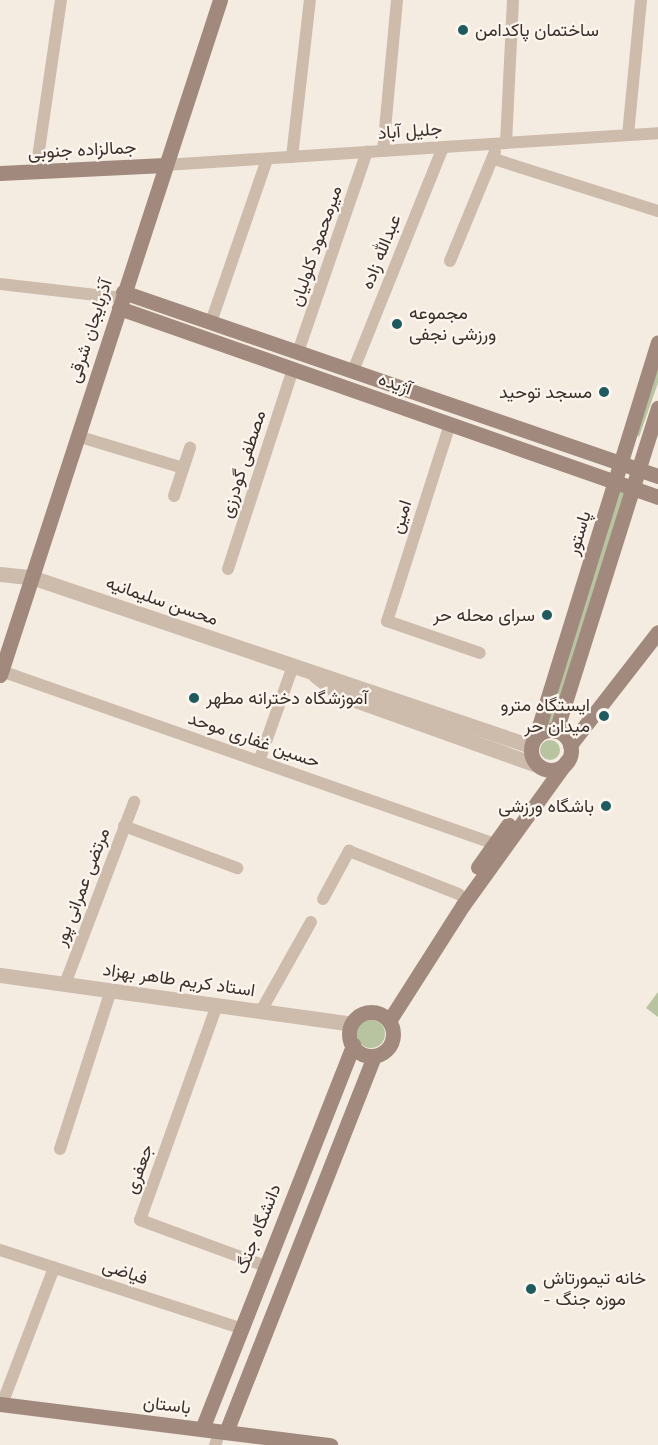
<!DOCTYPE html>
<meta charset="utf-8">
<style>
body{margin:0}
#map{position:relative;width:658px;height:1445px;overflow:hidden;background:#f4ebe1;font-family:Mulish,Vazirmatn,sans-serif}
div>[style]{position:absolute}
.green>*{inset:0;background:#b8c4a0}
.round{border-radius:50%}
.minor>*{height:12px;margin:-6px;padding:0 6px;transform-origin:6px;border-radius:6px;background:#cdbbac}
.tertiary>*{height:15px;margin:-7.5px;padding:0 7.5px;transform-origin:7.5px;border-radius:7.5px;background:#cdbbac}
.secondary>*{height:15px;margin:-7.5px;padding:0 7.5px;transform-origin:7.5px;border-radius:7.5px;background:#a18a7d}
.secondary>.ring{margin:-7.5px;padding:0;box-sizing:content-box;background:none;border:15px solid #a18a7d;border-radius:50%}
.dots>*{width:16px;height:16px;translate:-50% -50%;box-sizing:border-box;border:3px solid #fbf5ee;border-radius:50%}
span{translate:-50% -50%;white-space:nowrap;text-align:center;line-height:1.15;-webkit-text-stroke:4.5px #fbf5ee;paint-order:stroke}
.poi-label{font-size:18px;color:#3b302b}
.left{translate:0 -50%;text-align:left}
.right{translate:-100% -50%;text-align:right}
.street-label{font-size:18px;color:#3b302b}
</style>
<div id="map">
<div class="green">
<i style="clip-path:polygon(658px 363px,658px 383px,639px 437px,637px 434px)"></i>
<i style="clip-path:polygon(619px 489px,625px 491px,552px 723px,545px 724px)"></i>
<i class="round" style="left:540px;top:740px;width:20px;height:20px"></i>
<i style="clip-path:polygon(658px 992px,658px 1017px,646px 1008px)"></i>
<i class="round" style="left:357px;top:1020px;width:28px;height:28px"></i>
</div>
<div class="minor">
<i style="left:628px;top:135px;width:136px;rotate:-84.5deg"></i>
<i style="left:506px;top:143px;width:143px;rotate:-87.2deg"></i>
<i style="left:383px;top:151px;width:152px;rotate:-84.7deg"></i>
<i style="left:292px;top:157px;width:158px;rotate:-83.5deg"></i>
<i style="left:494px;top:159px;width:172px;rotate:17.6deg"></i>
<i style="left:165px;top:165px;width:494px;rotate:-3.7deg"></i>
<i style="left:36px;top:171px;width:173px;rotate:-81.7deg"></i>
<i style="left:450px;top:261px;width:118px;rotate:-67.6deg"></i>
<i style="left:0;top:284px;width:123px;rotate:6.5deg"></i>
<i style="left:211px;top:322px;width:172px;rotate:-71deg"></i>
<i style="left:298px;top:352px;width:212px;rotate:-71deg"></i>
<i style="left:353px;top:371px;width:241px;rotate:-68.1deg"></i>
<i style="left:450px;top:424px;width:207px;rotate:107.7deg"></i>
<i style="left:387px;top:621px;width:98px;rotate:19deg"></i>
<i style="left:77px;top:436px;width:111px;rotate:16.8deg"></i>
<i style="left:174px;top:496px;width:51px;rotate:-71.6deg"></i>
<i style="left:228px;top:569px;width:210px;rotate:-72deg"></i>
<i style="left:1px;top:671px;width:523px;rotate:19.3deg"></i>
<i style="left:259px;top:761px;width:101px;rotate:-70.3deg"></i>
<i style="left:124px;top:826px;width:121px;rotate:20.4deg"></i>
<i style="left:323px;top:899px;width:55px;rotate:-61.6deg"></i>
<i style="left:349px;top:851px;width:118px;rotate:21.4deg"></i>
<i style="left:65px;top:984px;width:195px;rotate:-69.2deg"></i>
<i style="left:217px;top:1005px;width:228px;rotate:109.7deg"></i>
<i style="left:140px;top:1220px;width:133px;rotate:20.2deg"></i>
<i style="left:261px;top:1011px;width:102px;rotate:-60.7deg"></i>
<i style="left:60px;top:1149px;width:167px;rotate:-72.2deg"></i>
<i style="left:0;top:1250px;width:252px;rotate:18deg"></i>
<i style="left:2px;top:1404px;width:146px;rotate:-69.1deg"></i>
<i style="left:215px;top:1445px;width:15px;rotate:-70deg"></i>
</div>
<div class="tertiary">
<i style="left:0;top:574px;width:31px;rotate:6deg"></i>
<i style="left:31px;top:577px;width:528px;rotate:18.68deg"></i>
<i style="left:315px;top:675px;width:33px;rotate:38deg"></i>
<i style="left:341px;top:695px;width:210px;rotate:19.7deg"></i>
<i style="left:0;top:975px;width:355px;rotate:7.9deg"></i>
</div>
<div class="secondary">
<i style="left:0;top:173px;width:165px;rotate:-2.8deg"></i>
<i style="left:123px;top:292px;width:566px;rotate:18.98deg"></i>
<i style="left:119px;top:308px;width:571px;rotate:19.32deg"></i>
<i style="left:0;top:675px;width:710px;rotate:-71.95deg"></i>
<i class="ring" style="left:531px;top:730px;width:25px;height:25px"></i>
<i style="left:556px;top:731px;width:339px;rotate:-72.5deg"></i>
<i style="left:536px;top:736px;width:412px;rotate:-72.8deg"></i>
<i style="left:570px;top:745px;width:143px;rotate:-52.1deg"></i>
<i style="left:478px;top:867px;width:52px;rotate:-54.5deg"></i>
<i class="ring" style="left:349px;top:1012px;width:29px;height:29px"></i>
<i style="left:389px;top:1021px;width:138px;rotate:-57.5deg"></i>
<i style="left:463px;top:905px;width:178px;rotate:-54.2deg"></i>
<i style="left:0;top:1404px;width:333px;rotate:7.1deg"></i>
<i style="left:202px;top:1429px;width:413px;rotate:-68.5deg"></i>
<i style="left:226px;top:1432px;width:404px;rotate:-68.5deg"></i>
</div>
<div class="dots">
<i style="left:463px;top:30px;background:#1f5a5e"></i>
<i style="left:397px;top:324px;background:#1f5a5e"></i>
<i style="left:604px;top:392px;background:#1f5a5e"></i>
<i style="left:547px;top:615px;background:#1f5a5e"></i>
<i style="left:194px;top:698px;background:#1f5a5e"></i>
<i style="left:604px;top:716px;background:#1f5a5e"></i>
<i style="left:606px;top:806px;background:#1f5a5e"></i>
<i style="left:531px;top:1289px;background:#1f5a5e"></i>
</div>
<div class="poi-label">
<span class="left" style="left:475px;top:30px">ساختمان پاکدامن</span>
<span class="left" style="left:409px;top:324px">مجموعه<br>ورزشی نجفی</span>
<span class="right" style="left:592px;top:392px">مسجد توحید</span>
<span class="right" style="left:535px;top:615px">سرای محله حر</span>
<span class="left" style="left:206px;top:698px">آموزشگاه دخترانه مطهر</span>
<span class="right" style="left:590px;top:716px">ایستگاه مترو<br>میدان حر</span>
<span class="right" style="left:594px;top:806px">باشگاه ورزشی</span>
<span class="left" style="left:543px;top:1289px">خانه تیمورتاش<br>- موزه جنگ</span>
</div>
<div class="street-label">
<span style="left:410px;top:131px;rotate:-4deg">جلیل آباد</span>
<span style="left:82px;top:150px;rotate:-3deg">جمالزاده جنوبی</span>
<span style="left:316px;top:246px;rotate:-71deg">میرمحمود کلولیان</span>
<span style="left:381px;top:252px;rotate:-68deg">عبدالله زاده</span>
<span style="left:90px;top:331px;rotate:-72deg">آذربایجان شرقی</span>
<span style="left:395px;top:384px;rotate:19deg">آژیده</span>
<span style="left:243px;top:464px;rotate:-72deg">مصطفی گودرزی</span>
<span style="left:401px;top:517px;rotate:-72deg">امین</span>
<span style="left:579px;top:533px;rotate:-73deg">پاستور</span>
<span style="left:162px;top:601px;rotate:19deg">محسن سلیمانیه</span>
<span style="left:254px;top:740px;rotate:19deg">حسین غفاری موحد</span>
<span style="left:82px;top:887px;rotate:-69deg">مرتضی عمرانی پور</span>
<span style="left:179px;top:980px;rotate:8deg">استاد کریم طاهر بهزاد</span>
<span style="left:139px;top:1169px;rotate:-70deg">جعفری</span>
<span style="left:258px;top:1229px;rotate:-68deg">دانشگاه جنگ</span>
<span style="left:125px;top:1272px;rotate:18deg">فیاضی</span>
<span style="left:167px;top:1405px;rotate:7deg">باستان</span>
</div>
</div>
